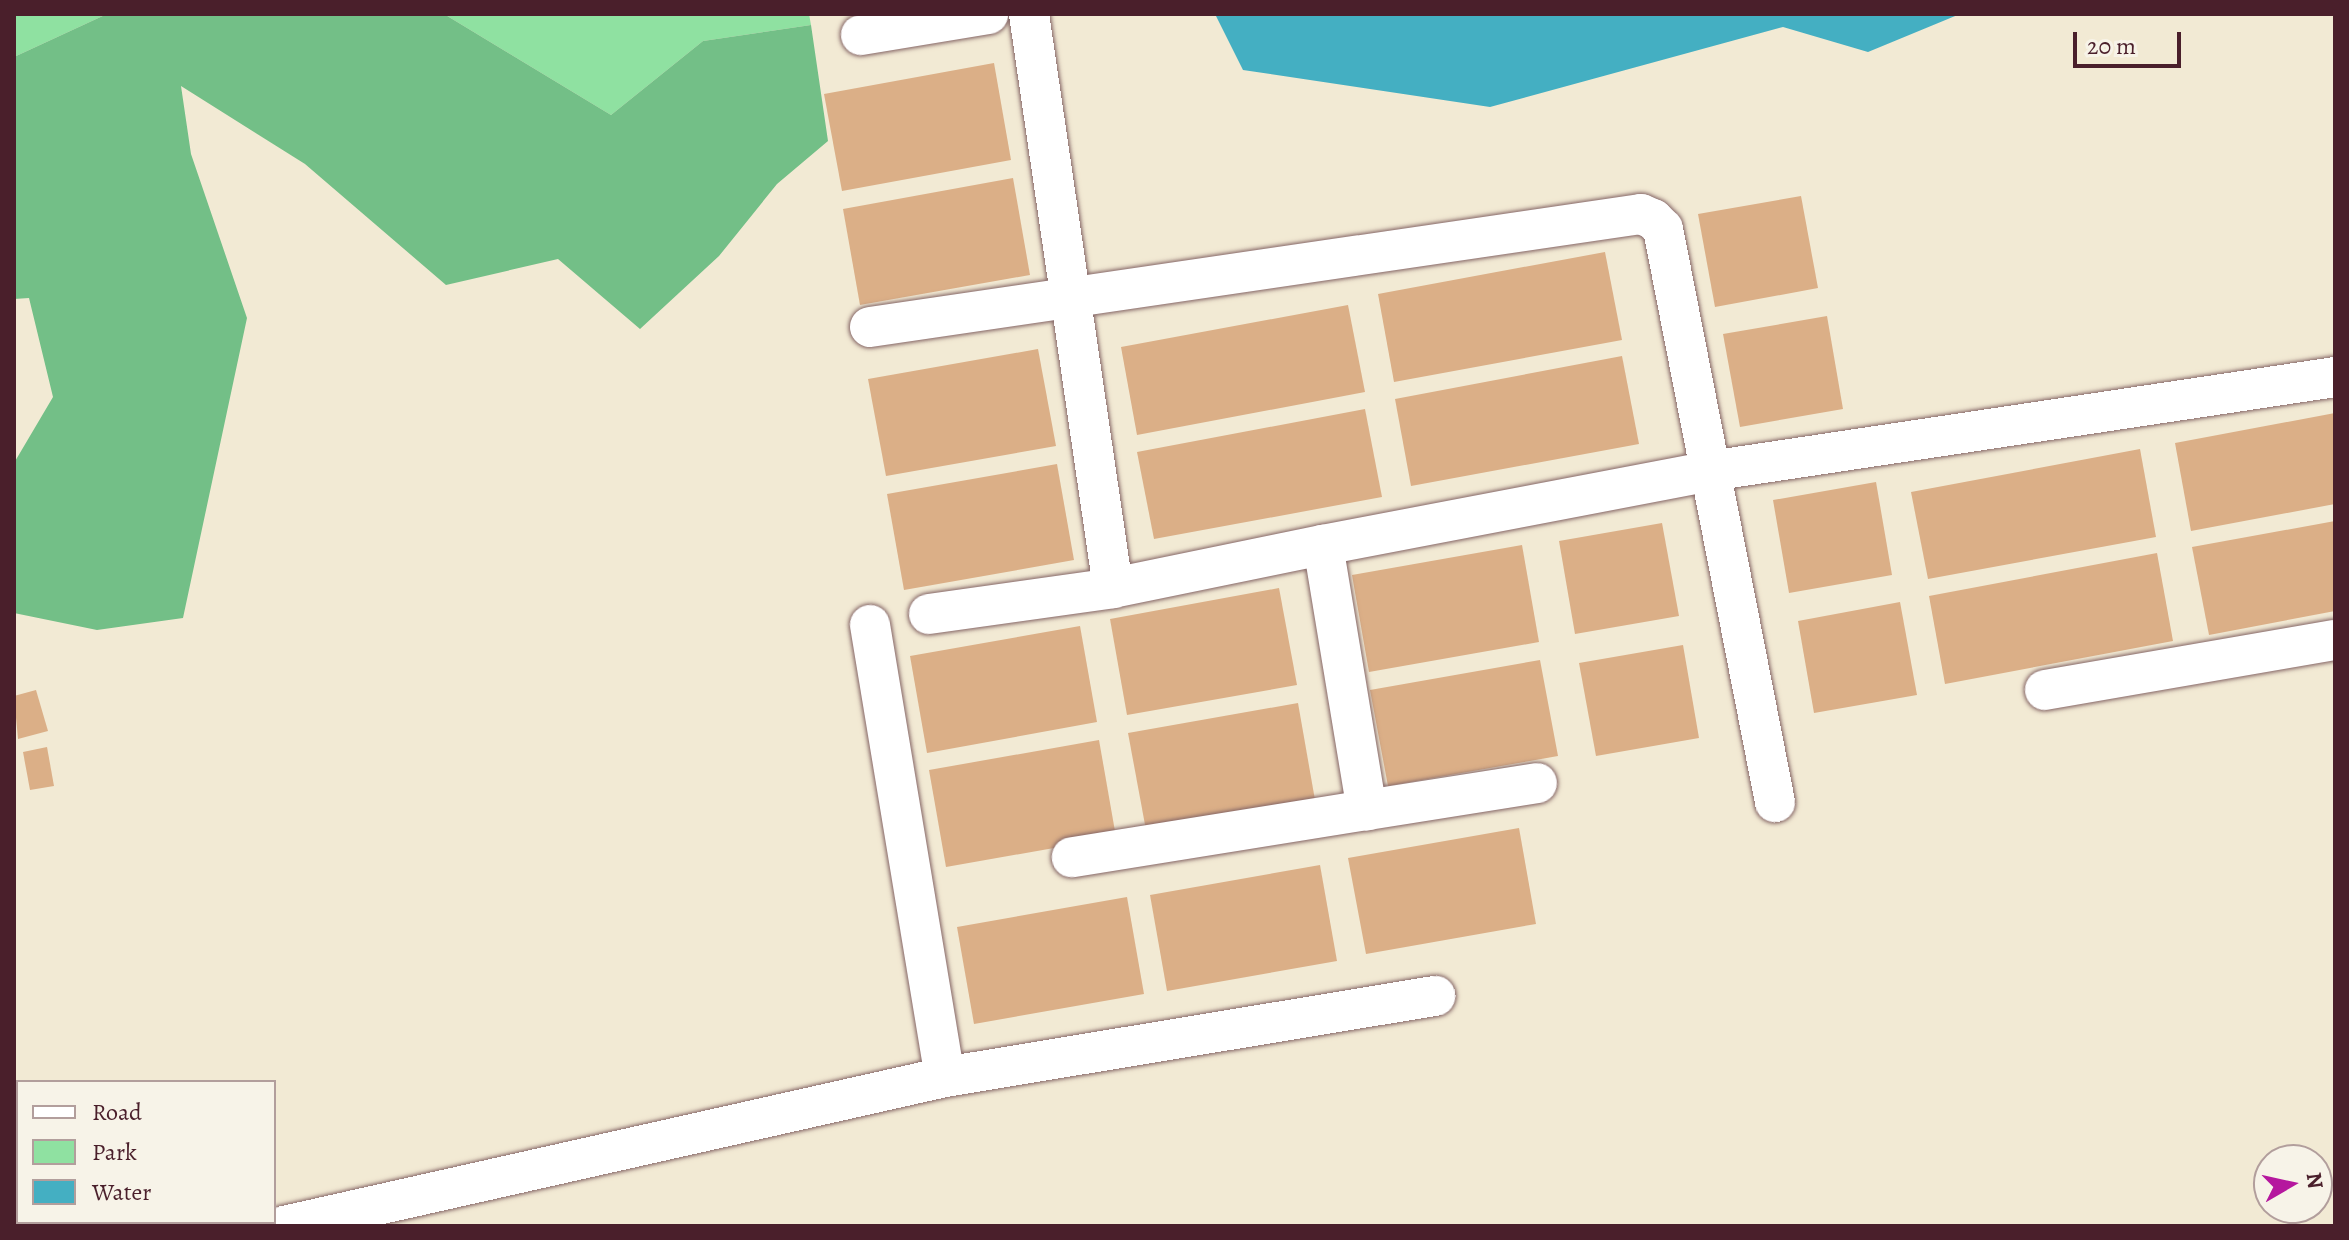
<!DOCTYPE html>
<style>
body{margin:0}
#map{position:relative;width:2349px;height:1240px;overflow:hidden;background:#f2ead4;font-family:Alegreya,serif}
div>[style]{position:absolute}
.green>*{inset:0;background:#8fe1a1}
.forest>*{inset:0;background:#73bf87}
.water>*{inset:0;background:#44afc2}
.building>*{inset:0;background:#dbaf87}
.roads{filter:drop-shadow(0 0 2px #856666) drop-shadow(0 0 2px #856666)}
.minor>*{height:40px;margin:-20px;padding:0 20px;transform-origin:20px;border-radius:20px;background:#fff}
span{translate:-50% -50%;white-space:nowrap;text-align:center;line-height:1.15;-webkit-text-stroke:7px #f7f3e8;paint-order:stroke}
.frame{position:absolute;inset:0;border:16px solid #4a1f2b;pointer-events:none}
.legend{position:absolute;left:16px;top:1080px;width:260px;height:144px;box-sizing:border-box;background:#f7f3e8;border:2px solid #b29e9c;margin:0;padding:10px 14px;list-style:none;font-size:24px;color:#4a1f2b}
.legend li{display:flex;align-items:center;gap:16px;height:40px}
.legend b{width:40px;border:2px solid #b29e9c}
.north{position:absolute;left:2253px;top:1144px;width:80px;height:80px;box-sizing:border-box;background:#f7f3e8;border:2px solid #b29e9c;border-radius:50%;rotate:81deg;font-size:22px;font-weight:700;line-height:32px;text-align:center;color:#4a1f2b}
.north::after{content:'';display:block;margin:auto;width:28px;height:36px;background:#b5179e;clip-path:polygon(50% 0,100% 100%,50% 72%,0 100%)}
.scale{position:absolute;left:2073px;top:32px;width:108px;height:36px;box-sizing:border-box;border:4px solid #4a1f2b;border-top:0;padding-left:10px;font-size:24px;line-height:28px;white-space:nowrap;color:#4a1f2b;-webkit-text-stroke:6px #f7f3e8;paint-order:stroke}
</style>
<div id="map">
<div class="green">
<i style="clip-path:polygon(14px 14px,107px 14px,14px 57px)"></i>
<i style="clip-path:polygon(444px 14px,809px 14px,811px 25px,703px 41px,611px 115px)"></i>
</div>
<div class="forest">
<i style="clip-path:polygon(107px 14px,444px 14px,611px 115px,703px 41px,811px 25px,828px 141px,777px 184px,719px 256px,640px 329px,558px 259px,446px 285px,305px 164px,181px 86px,191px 154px,247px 318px,183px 618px,97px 630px,14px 613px,14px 463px,53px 397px,29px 298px,14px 299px,14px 57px)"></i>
</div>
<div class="water">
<i style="clip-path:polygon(1215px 14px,1960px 14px,1868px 52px,1783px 27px,1490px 107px,1243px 70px)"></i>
</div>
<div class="building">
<i style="clip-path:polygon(994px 63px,1011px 160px,842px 191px,824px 94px)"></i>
<i style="clip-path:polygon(1013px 178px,1030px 275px,860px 305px,843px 209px)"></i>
<i style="clip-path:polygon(1801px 196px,1818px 288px,1715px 307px,1698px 214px)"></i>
<i style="clip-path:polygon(1605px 252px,1622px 340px,1394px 382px,1378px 294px)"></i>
<i style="clip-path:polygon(1348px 305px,1365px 392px,1137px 435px,1121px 347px)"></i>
<i style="clip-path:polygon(1827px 316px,1843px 409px,1740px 427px,1723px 334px)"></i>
<i style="clip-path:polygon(1038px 349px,1056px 446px,886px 476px,868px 379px)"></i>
<i style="clip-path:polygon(1622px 356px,1639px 444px,1411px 486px,1395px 399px)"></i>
<i style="clip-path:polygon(1365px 409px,1382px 497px,1154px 539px,1137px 452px)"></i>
<i style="clip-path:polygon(2335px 413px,2335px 504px,2191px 531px,2175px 443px)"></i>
<i style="clip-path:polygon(2140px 449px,2156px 537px,1928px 579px,1911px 492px)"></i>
<i style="clip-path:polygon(1057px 464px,1074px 560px,904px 590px,887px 494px)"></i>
<i style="clip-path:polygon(1876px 482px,1892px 575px,1789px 593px,1773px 500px)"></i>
<i style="clip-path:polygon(2335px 521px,2335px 611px,2209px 635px,2192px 547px)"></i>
<i style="clip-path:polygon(1662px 523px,1679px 616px,1575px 634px,1559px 541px)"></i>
<i style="clip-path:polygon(1522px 545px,1539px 642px,1369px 672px,1352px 575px)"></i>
<i style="clip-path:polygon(2157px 553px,2173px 641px,1945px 684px,1929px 596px)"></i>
<i style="clip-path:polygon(1279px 588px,1297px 685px,1127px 715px,1110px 619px)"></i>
<i style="clip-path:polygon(1900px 602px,1917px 695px,1814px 713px,1798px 621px)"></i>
<i style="clip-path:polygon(1080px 626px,1097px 722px,927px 753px,910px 656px)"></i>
<i style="clip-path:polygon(1683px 645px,1699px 738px,1596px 756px,1579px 663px)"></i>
<i style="clip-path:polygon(1540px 660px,1558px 756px,1388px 786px,1370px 690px)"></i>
<i style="clip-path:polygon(36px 690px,48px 731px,18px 739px,14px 696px)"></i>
<i style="clip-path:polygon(1298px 703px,1315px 800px,1146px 830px,1128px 733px)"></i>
<i style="clip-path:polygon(1099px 740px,1116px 837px,946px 867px,929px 770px)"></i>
<i style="clip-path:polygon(47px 747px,54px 786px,30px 790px,23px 752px)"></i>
<i style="clip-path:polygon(1519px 828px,1536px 924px,1366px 954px,1348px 858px)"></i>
<i style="clip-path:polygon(1320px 865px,1337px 961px,1167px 991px,1150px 895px)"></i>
<i style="clip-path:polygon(1127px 897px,1144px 994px,974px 1024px,957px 927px)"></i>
</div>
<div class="roads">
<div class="minor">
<i style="left:1029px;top:14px;width:580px;rotate:81.67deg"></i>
<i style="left:1113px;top:588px;width:214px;rotate:-11.6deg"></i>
<i style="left:1323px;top:545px;width:269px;rotate:80.6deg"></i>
<i style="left:1367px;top:810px;width:299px;rotate:170.9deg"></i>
<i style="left:861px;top:35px;width:129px;rotate:-9.4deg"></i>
<i style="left:870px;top:327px;width:779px;rotate:-8.34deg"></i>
<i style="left:1641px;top:214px;width:13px;rotate:23deg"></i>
<i style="left:1653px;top:219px;width:14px;rotate:45deg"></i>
<i style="left:1663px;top:229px;width:584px;rotate:78.94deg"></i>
<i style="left:1323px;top:545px;width:394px;rotate:-10.8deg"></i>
<i style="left:1710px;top:471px;width:632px;rotate:-8.55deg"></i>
<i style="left:929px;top:614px;width:186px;rotate:-8deg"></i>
<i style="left:870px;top:625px;width:458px;rotate:80.6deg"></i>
<i style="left:2045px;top:690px;width:294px;rotate:-9.8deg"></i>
<i style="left:1367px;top:810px;width:172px;rotate:-9deg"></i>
<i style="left:284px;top:1226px;width:678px;rotate:-12.7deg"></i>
<i style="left:945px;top:1077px;width:497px;rotate:-9.4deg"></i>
</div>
</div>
<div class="frame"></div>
<ul class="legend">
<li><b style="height:10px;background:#fff"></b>Road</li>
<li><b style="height:22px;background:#8fe1a1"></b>Park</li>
<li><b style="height:22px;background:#44afc2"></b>Water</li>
</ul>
<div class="north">N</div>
<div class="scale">20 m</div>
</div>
